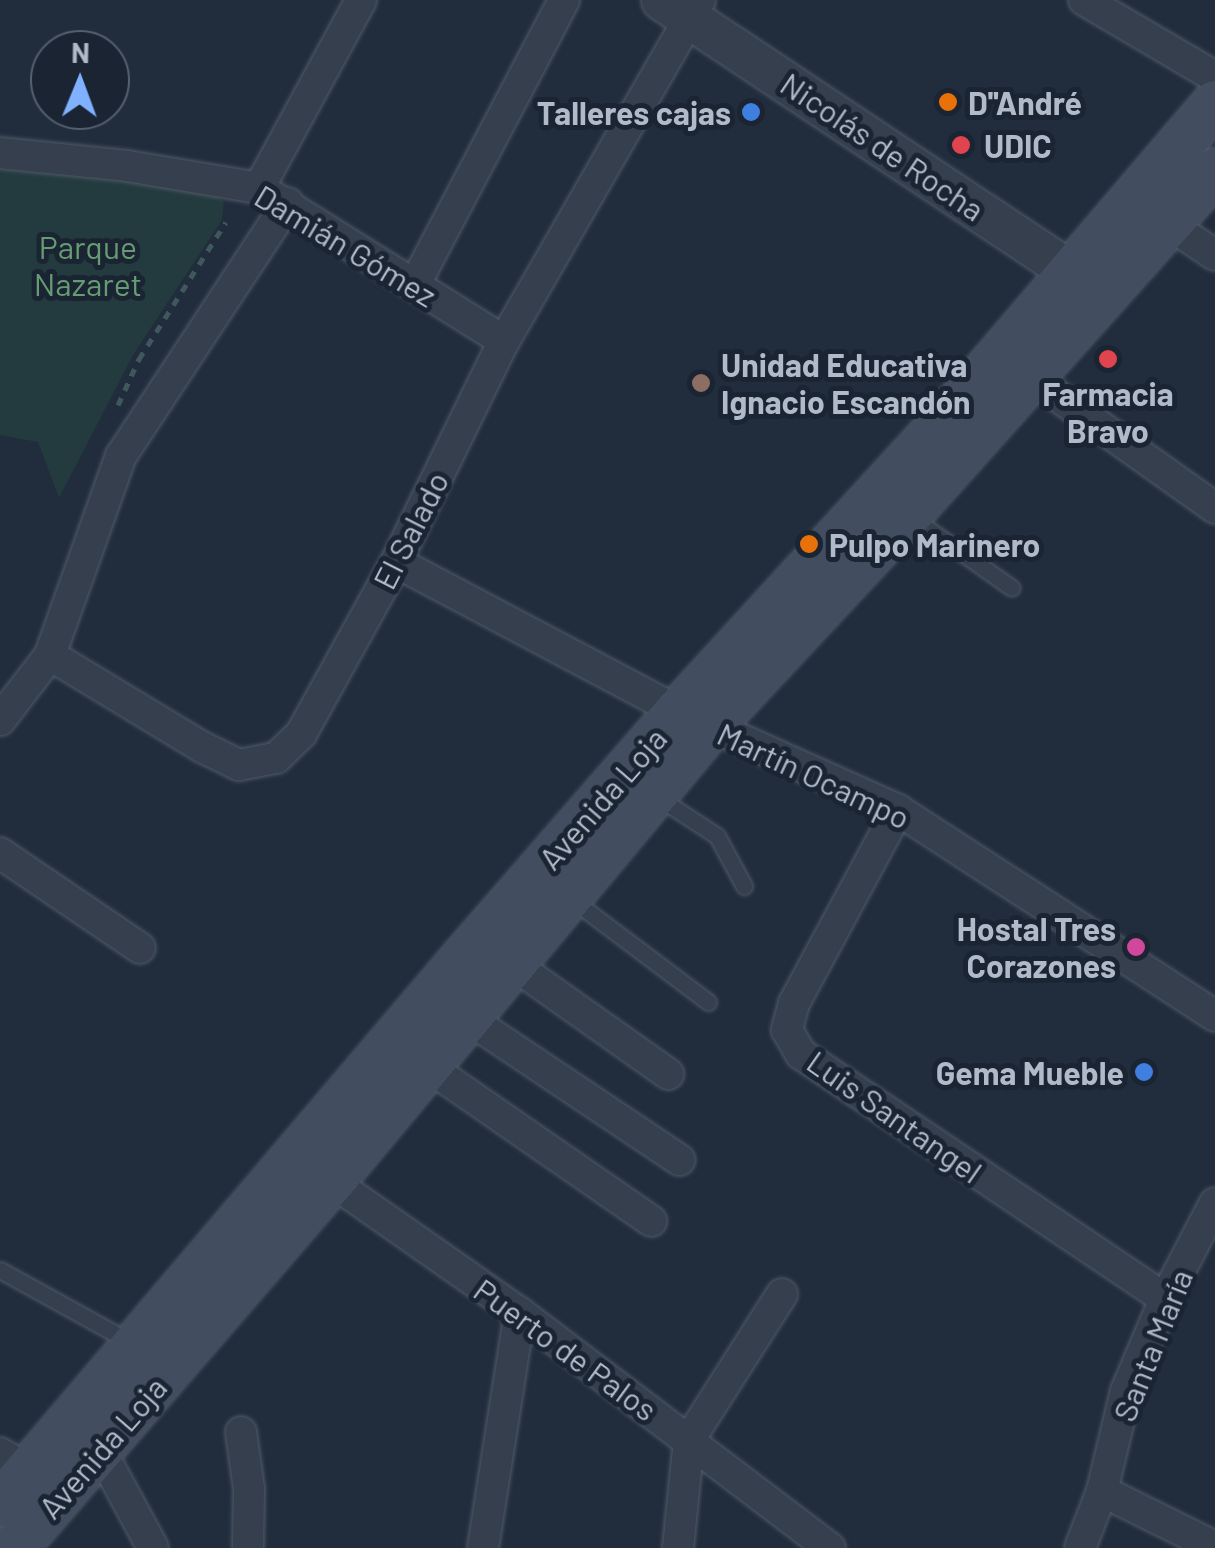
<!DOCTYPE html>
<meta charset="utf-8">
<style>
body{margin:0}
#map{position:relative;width:1215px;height:1548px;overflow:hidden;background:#212d3d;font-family:Barlow,sans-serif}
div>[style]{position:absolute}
.green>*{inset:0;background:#233b3e}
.path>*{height:5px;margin-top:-2.5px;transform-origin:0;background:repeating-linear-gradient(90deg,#40585b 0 8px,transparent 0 16px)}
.roads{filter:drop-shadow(0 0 2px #505a68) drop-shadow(0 0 2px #505a68)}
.service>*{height:15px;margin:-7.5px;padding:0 7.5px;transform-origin:7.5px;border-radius:7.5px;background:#353f4d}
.minor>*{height:30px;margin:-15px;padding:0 15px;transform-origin:15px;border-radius:15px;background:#353f4d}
.tertiary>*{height:40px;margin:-20px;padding:0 20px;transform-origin:20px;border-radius:20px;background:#353f4d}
.secondary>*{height:45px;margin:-22.5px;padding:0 22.5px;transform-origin:22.5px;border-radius:22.5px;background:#424e60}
.dots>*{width:28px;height:28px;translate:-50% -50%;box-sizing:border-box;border:5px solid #1a2432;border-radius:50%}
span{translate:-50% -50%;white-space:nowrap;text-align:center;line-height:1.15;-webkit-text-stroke:10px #1a2432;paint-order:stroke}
.poi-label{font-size:32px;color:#b0bac9;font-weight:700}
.left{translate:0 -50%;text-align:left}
.right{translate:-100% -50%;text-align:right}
.street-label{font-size:32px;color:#b0bac9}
.park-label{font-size:32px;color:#659c71}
.north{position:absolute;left:30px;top:30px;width:100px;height:100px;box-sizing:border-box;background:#1a2432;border:2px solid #56606e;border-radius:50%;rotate:1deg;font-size:28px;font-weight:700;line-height:40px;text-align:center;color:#b0bac9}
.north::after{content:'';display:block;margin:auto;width:35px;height:45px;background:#7fb1ff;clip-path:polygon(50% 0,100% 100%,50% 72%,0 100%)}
</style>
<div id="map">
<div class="green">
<i style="clip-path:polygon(0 169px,207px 189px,224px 202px,222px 220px,133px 355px,59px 498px,38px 442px,0 435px)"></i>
</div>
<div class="path">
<i style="left:118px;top:405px;width:51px;rotate:-65.5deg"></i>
<i style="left:139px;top:359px;width:162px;rotate:-57.6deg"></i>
</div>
<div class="roads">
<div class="service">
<i style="left:911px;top:517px;width:123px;rotate:35.1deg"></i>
<i style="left:656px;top:796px;width:73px;rotate:33.3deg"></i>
<i style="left:717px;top:836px;width:57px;rotate:61.6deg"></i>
<i style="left:570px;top:898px;width:173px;rotate:37deg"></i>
<i style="left:0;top:1270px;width:151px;rotate:28.9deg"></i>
</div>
<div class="minor">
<i style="left:1084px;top:0;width:152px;rotate:30.4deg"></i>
<i style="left:0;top:153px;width:128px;rotate:5.8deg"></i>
<i style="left:127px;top:166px;width:134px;rotate:9.5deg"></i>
<i style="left:259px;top:188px;width:289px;rotate:32deg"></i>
<i style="left:259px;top:188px;width:214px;rotate:-61.5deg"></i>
<i style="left:1155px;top:215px;width:72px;rotate:33.7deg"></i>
<i style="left:415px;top:284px;width:321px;rotate:-62.3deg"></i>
<i style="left:1018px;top:368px;width:242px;rotate:35.4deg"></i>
<i style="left:396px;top:562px;width:319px;rotate:27.9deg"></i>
<i style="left:678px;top:711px;width:241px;rotate:24.2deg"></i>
<i style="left:898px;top:810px;width:378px;rotate:33deg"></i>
<i style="left:50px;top:655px;width:211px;rotate:-70.4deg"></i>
<i style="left:121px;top:456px;width:303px;rotate:-56.6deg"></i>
<i style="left:0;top:720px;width:82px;rotate:-52.4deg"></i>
<i style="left:50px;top:655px;width:178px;rotate:31.2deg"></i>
<i style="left:202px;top:747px;width:41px;rotate:25.9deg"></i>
<i style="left:239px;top:765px;width:38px;rotate:-11deg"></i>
<i style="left:276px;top:758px;width:35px;rotate:-44deg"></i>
<i style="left:301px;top:734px;width:196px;rotate:-61.1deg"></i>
<i style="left:396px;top:562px;width:246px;rotate:-64deg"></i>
<i style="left:504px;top:341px;width:393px;rotate:-60.1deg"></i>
<i style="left:898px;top:810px;width:219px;rotate:118.3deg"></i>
<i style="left:794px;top:1003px;width:28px;rotate:105deg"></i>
<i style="left:787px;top:1030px;width:28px;rotate:60deg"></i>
<i style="left:801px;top:1054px;width:439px;rotate:33.9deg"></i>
<i style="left:0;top:853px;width:169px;rotate:34.2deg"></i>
<i style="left:510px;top:962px;width:194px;rotate:35.3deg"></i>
<i style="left:466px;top:1017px;width:257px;rotate:33.8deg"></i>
<i style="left:426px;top:1065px;width:274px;rotate:34.7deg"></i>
<i style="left:317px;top:1171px;width:248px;rotate:35deg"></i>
<i style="left:520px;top:1313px;width:389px;rotate:37.2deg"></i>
<i style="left:241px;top:1432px;width:58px;rotate:82deg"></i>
<i style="left:249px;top:1489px;width:59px;rotate:91deg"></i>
<i style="left:100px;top:1450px;width:111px;rotate:61.6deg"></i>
<i style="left:0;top:1453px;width:31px;rotate:31deg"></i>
<i style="left:1102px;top:1491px;width:126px;rotate:26.4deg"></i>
<i style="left:483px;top:1548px;width:238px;rotate:-81.1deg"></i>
<i style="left:678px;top:1548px;width:109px;rotate:-84.2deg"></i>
<i style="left:689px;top:1440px;width:173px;rotate:-57.5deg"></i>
<i style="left:1080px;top:1548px;width:61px;rotate:-68.9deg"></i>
<i style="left:1102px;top:1491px;width:103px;rotate:-76.5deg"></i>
<i style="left:1126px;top:1391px;width:100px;rotate:-67deg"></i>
<i style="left:1165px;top:1299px;width:108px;rotate:-62.5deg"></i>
</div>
<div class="tertiary">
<i style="left:662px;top:0;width:520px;rotate:33.63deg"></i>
</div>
<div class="secondary">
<i style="left:0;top:1503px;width:715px;rotate:-49.65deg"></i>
<i style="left:463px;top:958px;width:327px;rotate:-49deg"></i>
<i style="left:678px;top:711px;width:376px;rotate:-47.5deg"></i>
<i style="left:932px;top:434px;width:435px;rotate:-49.5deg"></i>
<i style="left:14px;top:1548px;width:485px;rotate:-49.2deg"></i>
<i style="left:331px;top:1181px;width:592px;rotate:-50.21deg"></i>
<i style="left:710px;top:726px;width:289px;rotate:-47deg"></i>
<i style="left:907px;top:515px;width:462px;rotate:-48.2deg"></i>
</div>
</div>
<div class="dots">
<i style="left:948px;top:102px;background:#e8710a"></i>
<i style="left:751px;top:112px;background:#3f7fe0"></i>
<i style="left:961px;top:145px;background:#e0444e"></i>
<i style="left:1108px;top:359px;background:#e0444e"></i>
<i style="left:701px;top:383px;background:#8d6e63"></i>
<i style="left:809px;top:544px;background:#e8710a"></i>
<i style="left:1136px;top:947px;background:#d1479c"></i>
<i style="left:1144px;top:1072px;background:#3f7fe0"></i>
</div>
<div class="poi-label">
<span class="left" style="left:968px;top:102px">D''André</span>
<span class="right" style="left:731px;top:112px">Talleres cajas</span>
<span class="left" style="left:984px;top:145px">UDIC</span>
<span class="left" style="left:721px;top:383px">Unidad Educativa<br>Ignacio Escandón</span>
<span style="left:1108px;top:412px">Farmacia<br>Bravo</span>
<span class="left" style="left:829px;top:544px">Pulpo Marinero</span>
<span class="right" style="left:1116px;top:947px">Hostal Tres<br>Corazones</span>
<span class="right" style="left:1124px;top:1072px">Gema Mueble</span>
</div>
<div class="street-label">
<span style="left:883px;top:146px;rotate:34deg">Nicolás de Rocha</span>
<span style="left:346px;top:245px;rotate:31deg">Damián Gómez</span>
<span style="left:410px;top:530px;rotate:-63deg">El Salado</span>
<span style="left:814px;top:775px;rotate:25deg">Martín Ocampo</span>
<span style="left:602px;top:798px;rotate:-49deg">Avenida Loja</span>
<span style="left:895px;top:1116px;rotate:35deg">Luis Santangel</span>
<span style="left:1152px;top:1345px;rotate:-68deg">Santa María</span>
<span style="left:566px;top:1349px;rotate:36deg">Puerto de Palos</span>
<span style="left:102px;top:1447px;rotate:-49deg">Avenida Loja</span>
</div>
<div class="park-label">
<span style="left:88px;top:265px">Parque<br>Nazaret</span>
</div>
<div class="north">N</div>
</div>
